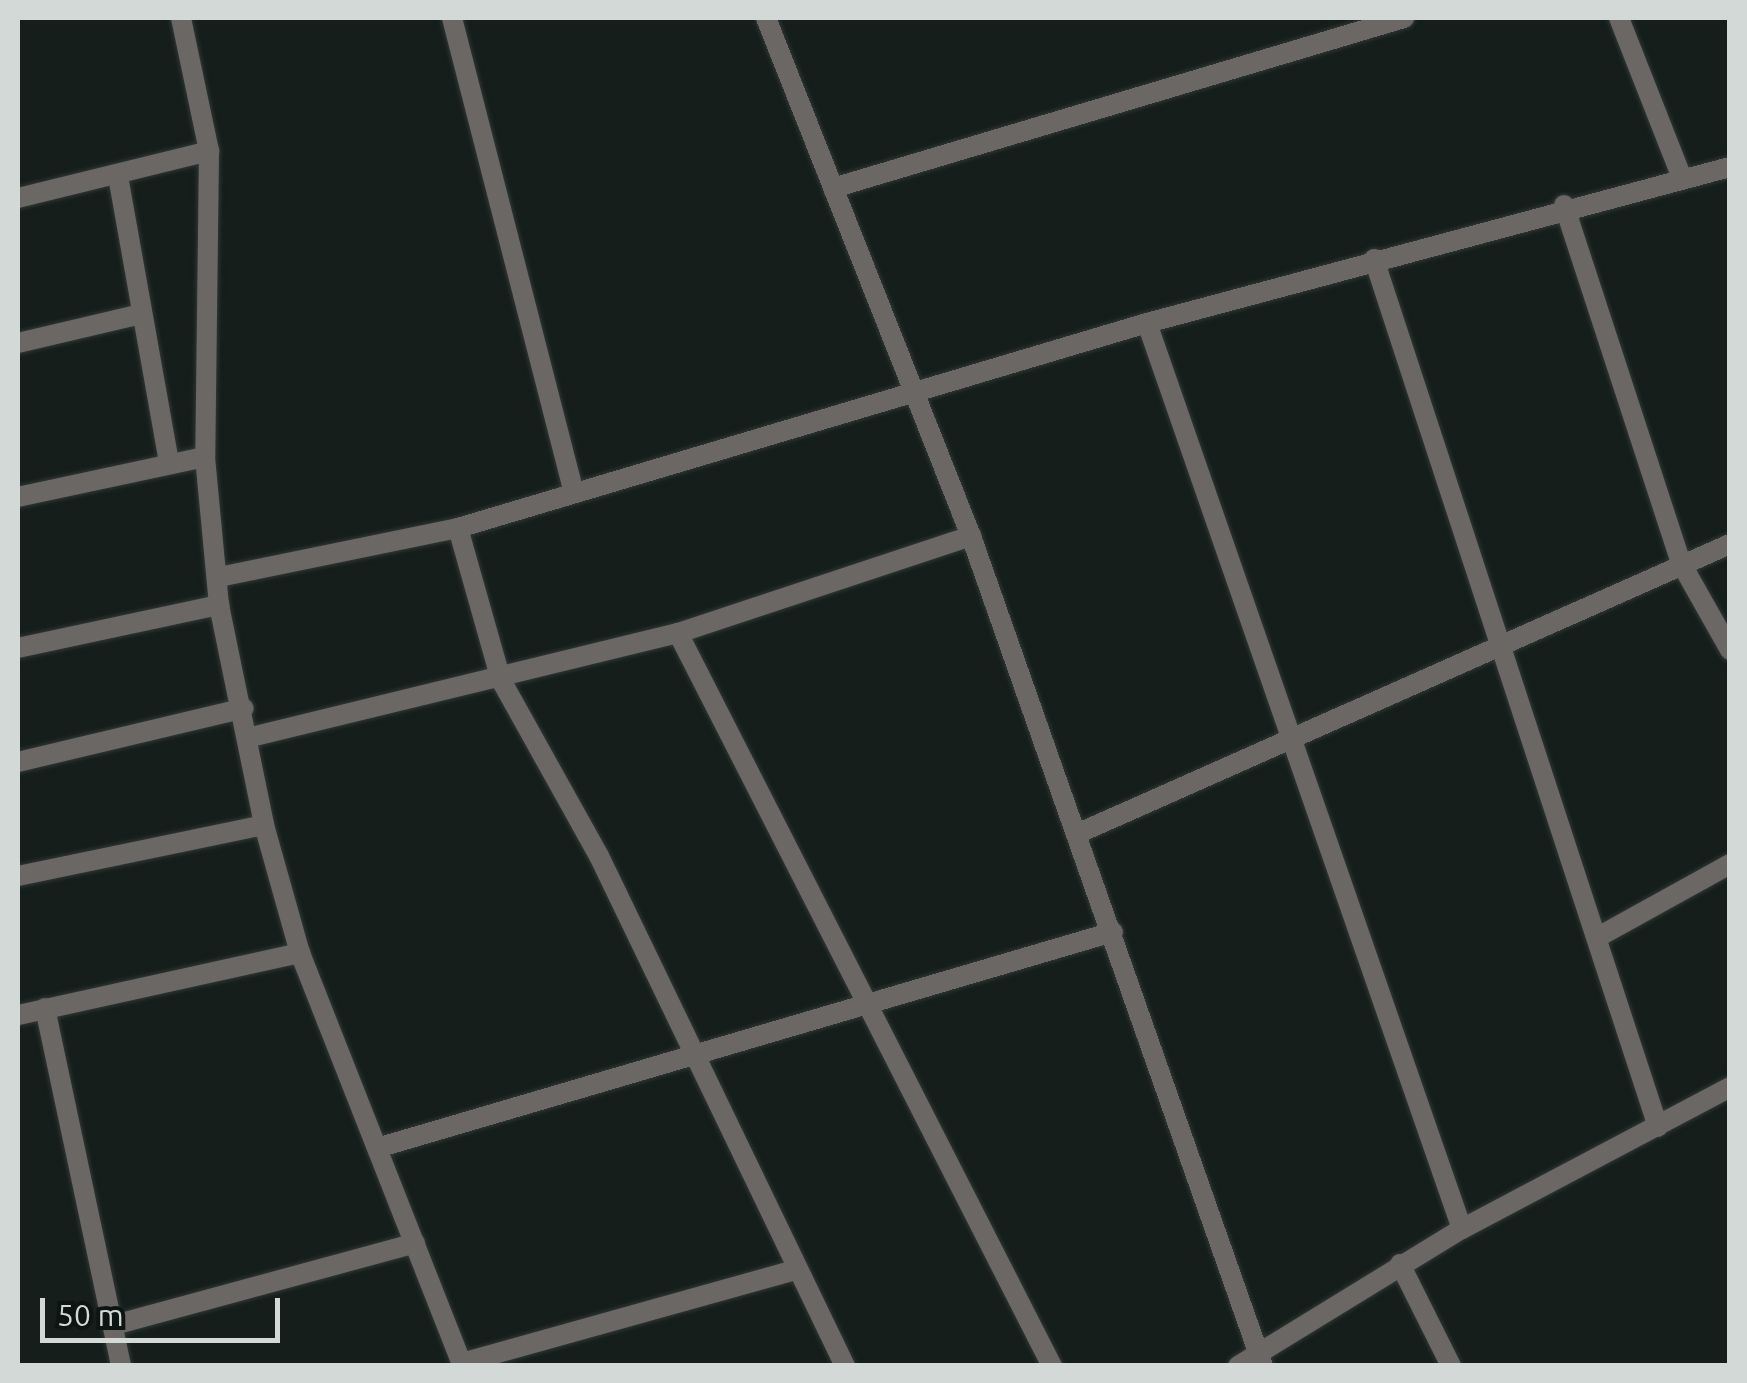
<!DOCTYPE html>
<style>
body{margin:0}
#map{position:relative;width:1747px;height:1383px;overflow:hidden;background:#161e1c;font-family:Ubuntu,sans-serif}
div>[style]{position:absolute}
.roads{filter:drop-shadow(0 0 2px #303836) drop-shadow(0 0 2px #303836)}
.minor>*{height:20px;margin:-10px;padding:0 10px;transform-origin:10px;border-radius:10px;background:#6b6765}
span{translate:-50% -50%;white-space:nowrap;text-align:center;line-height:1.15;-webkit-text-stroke:10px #0d1513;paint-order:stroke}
.frame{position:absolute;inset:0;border:20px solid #d3d9d7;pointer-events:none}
.scale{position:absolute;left:40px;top:1298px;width:240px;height:45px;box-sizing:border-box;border:5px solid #d3d9d7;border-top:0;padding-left:12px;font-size:30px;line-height:35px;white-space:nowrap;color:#d3d9d7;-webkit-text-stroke:8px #0d1513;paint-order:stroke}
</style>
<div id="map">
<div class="roads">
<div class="minor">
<i style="left:181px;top:18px;width:136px;rotate:78.1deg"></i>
<i style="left:209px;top:151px;width:306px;rotate:90.7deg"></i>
<i style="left:205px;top:457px;width:149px;rotate:84.6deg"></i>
<i style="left:219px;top:605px;width:225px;rotate:78.4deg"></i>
<i style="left:264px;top:825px;width:133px;rotate:74.3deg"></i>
<i style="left:300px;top:953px;width:444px;rotate:68.5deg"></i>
<i style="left:452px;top:18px;width:489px;rotate:75.6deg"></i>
<i style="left:766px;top:18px;width:557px;rotate:68.41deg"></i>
<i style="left:971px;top:536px;width:880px;rotate:70.62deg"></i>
<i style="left:1619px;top:18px;width:169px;rotate:68.5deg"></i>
<i style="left:118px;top:176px;width:291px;rotate:79.9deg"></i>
<i style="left:833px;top:188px;width:596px;rotate:-16.58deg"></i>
<i style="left:18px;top:198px;width:197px;rotate:-13.8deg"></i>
<i style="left:1564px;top:205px;width:379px;rotate:71.9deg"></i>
<i style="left:1682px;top:565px;width:98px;rotate:60.5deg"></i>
<i style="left:1374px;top:259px;width:913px;rotate:71.88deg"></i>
<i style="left:1147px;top:323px;width:959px;rotate:70.83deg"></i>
<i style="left:18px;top:343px;width:122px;rotate:-13.2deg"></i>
<i style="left:18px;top:497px;width:191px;rotate:-12.1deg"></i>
<i style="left:458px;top:528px;width:158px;rotate:74.2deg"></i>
<i style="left:501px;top:680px;width:201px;rotate:60.9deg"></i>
<i style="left:599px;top:856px;width:566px;rotate:64.25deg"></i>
<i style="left:219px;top:577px;width:244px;rotate:-11.6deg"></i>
<i style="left:458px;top:528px;width:719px;rotate:-16.57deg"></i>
<i style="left:1147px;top:323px;width:604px;rotate:-14.98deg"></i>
<i style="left:678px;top:633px;width:823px;rotate:62.97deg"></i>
<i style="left:18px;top:648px;width:206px;rotate:-12.1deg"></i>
<i style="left:251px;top:737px;width:439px;rotate:-13.7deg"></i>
<i style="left:678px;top:633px;width:309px;rotate:-18.3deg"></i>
<i style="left:18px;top:762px;width:232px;rotate:-13.4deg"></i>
<i style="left:1079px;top:833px;width:712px;rotate:-23.94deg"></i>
<i style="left:18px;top:876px;width:251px;rotate:-11.7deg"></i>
<i style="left:1600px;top:936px;width:149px;rotate:-29deg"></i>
<i style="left:45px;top:1008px;width:366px;rotate:78deg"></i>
<i style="left:18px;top:1015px;width:289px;rotate:-12.4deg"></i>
<i style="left:377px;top:1148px;width:767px;rotate:-16.36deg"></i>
<i style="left:1400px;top:1264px;width:114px;rotate:63.4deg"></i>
<i style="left:114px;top:1325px;width:312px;rotate:-15.2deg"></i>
<i style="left:462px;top:1363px;width:347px;rotate:-15.6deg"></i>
<i style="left:1238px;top:1366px;width:263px;rotate:-31.5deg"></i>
<i style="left:1462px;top:1229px;width:303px;rotate:-27.9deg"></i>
</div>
</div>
<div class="frame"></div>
<div class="scale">50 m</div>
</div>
